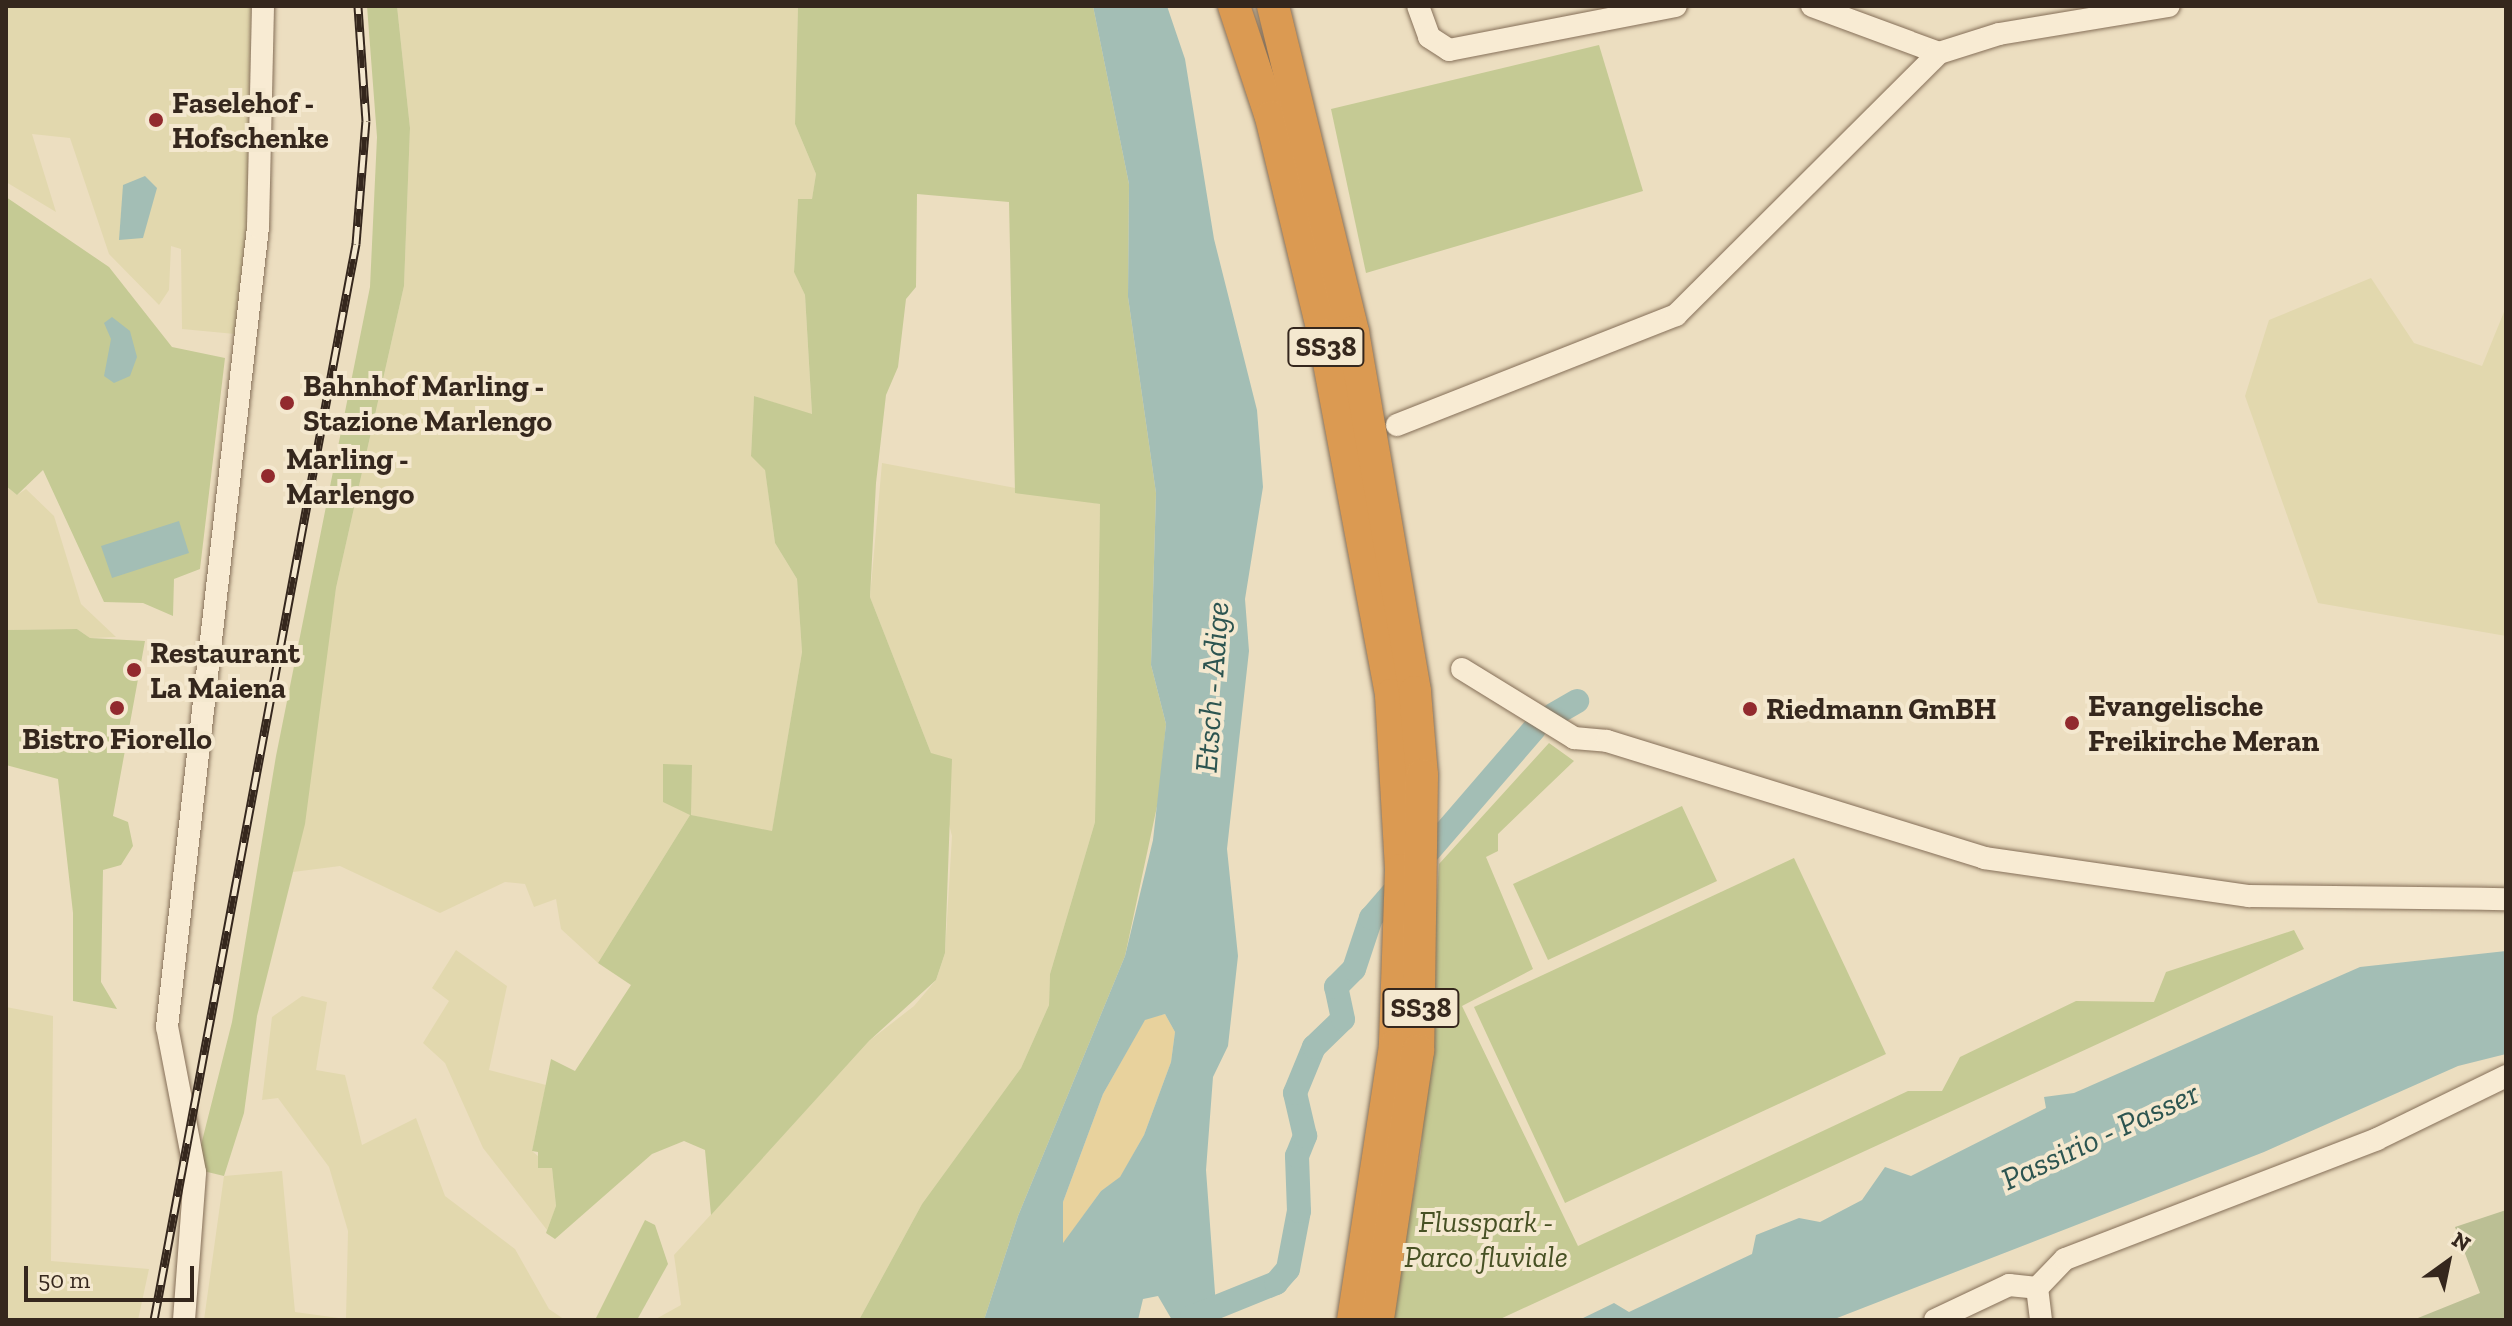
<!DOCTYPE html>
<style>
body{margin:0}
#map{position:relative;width:2512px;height:1326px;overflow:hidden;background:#ecdec0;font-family:"Zilla Slab",serif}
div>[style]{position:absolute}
.farmland>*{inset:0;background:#e2d8ae}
.green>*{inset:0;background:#c5ca94}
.sand>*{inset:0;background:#e8d29d}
.cemetery>*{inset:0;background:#bbbf94}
.water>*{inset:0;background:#a3beb5}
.canal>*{height:24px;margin:-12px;padding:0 12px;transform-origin:12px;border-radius:12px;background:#a3beb5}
.roads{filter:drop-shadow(0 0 2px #856f58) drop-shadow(0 0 2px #856f58)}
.minor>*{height:22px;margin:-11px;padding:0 11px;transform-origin:11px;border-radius:11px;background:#f8ebd3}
.highway>*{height:32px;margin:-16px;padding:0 16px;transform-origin:16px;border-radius:16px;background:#db9a52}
.rail>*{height:9px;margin-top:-4.5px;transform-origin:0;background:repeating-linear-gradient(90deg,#f4e8cf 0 18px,#35271d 0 36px);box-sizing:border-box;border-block:2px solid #35271d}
.dots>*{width:22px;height:22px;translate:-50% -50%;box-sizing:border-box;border:4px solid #f4e8cf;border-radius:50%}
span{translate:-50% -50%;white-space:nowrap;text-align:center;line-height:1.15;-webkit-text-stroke:8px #f4e8cf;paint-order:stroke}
.shield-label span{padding:2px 6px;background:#f4e8cf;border:2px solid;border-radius:6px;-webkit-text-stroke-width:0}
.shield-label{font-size:28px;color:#35271d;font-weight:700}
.poi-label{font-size:30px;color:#35271d;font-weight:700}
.left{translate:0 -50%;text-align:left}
.park-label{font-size:30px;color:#475124;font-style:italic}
.water-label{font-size:32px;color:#2c5450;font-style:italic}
.frame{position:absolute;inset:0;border:8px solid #35271d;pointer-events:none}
.north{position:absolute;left:2408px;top:1222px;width:80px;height:80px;-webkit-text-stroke:6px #f4e8cf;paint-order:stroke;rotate:33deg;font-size:22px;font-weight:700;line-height:32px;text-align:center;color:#35271d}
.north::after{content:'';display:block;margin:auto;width:28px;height:36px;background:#35271d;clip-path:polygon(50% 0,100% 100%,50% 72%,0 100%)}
.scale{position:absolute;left:24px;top:1266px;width:170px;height:36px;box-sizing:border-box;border:4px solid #35271d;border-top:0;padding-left:10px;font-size:24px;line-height:28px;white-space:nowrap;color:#35271d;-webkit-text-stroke:6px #f4e8cf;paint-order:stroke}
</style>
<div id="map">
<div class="farmland">
<i style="clip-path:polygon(6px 6px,251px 6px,247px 228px,235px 334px,182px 329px,181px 249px,171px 246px,169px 290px,159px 305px,109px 254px,70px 138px,32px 134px,56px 212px,6px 182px)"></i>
<i style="clip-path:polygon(397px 6px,798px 6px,795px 124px,816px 174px,812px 200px,798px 199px,794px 271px,805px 295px,812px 415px,754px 396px,751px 455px,765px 469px,775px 543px,797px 579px,802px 652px,772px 832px,690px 815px,598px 963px,561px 929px,556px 899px,534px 907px,525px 884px,505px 882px,440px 913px,340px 866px,293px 872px,336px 588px,404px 286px,410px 128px)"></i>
<i style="clip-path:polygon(2371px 278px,2414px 343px,2482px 366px,2506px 307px,2506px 636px,2318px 603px,2245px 396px,2269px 320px)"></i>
<i style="clip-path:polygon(882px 463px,1100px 504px,1095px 822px,1050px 974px,1049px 1005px,1021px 1068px,922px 1204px,859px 1320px,654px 1320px,681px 1305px,674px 1255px,869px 1041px,914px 1006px,936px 980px,945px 953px,952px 836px,931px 753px,870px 597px)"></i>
<i style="clip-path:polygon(6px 486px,17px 495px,26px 489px,54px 516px,81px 604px,116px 637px,90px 638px,77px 629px,6px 630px)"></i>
<i style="clip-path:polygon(456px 950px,507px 986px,489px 1070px,546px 1085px,532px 1151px,552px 1168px,556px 1207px,547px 1230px,483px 1148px,445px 1063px,423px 1043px,449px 1001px,432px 988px)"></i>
<i style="clip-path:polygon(302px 996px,327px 1002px,316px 1070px,345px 1075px,362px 1145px,416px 1118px,445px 1196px,515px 1249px,549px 1309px,565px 1320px,204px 1320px,224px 1176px,282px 1171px,295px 1312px,346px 1319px,348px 1231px,329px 1167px,278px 1098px,262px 1100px,272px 1017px)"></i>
<i style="clip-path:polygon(6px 1007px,53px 1016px,51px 1261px,149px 1269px,138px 1320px,6px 1320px)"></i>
</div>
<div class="green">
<i style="clip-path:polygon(367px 6px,397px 6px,410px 128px,404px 286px,336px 588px,305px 824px,257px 1016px,244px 1113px,224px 1176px,195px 1169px,232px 1022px,276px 756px,370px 287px,377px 137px)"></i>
<i style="clip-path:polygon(798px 6px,1093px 6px,1129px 184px,1128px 297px,1156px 493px,1151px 665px,1166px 724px,1159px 797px,1125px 956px,1018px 1216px,984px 1320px,859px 1320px,922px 1204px,1021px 1068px,1049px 1005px,1050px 974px,1095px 822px,1100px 504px,1015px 493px,1009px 202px,917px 194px,916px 287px,906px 299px,898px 367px,886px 395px,876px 483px,870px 597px,931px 753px,952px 759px,945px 953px,936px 980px,869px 1041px,711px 1215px,705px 1150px,684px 1141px,652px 1154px,555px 1239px,546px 1233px,556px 1206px,552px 1168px,538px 1168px,538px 1152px,532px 1151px,551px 1059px,575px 1071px,631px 985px,598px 963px,690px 815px,663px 802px,663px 764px,692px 765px,691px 815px,772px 831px,802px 652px,797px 579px,775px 543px,765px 470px,751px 456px,754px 396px,812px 414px,805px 295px,794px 272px,798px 199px,812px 199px,816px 174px,795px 124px)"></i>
<i style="clip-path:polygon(1599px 45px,1643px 191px,1366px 273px,1331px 109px)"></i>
<i style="clip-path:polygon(6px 197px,109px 267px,172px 347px,225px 358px,200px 569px,174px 579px,173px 616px,143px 603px,104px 602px,43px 470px,17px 495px,6px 486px)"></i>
<i style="clip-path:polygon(77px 629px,90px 638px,145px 641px,113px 816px,128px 822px,133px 846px,121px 865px,103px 870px,101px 982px,117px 1009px,73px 1001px,73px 913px,58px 779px,6px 765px,6px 630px)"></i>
<i style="clip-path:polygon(1549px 743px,1574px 761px,1498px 834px,1498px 851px,1486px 857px,1533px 969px,1462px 1006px,1578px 1246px,1908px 1091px,1942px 1091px,1960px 1057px,2076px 1001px,2154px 1002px,2166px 972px,2294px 930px,2304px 949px,1498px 1320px,1390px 1320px,1421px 1152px,1439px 864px)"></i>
<i style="clip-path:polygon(1682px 806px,1717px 881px,1548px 960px,1513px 884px)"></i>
<i style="clip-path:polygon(1794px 858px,1886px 1054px,1565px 1203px,1474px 1007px)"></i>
<i style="clip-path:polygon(645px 1220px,655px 1225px,668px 1264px,637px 1320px,595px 1320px)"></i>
</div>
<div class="sand">
<i style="clip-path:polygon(1165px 1014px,1175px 1032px,1171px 1062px,1144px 1135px,1120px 1178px,1101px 1191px,1063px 1244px,1063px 1202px,1103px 1094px,1145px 1019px)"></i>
</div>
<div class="cemetery">
<i style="clip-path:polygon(2506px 1210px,2506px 1320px,2413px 1320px,2480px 1293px,2455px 1227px)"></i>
</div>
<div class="water">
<i style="clip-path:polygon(evenodd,1093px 6px,1167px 6px,1185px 59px,1214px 239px,1257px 410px,1263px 487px,1245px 599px,1249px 651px,1227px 849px,1238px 956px,1228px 1046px,1213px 1077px,1206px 1170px,1217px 1320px,1172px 1320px,1158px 1296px,1143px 1299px,1138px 1320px,984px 1320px,1018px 1216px,1125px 956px,1153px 840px,1166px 724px,1151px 665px,1156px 493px,1128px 297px,1129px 184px,1093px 6px,1165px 1014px,1175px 1032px,1171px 1062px,1144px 1135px,1120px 1177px,1101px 1191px,1063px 1243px,1063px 1202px,1103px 1094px,1145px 1020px,1165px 1014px)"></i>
<i style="clip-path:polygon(145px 176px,157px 188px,143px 238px,119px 240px,123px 185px)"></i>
<i style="clip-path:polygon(112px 317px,130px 331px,137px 357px,130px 376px,114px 383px,104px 376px,111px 339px,104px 323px)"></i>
<i style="clip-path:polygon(179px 521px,189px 553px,112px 578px,101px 546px)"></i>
<i style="clip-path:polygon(2506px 951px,2506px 1054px,2458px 1066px,2264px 1152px,1832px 1320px,1579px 1320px,1614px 1303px,1629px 1312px,1752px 1254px,1756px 1235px,1799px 1218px,1820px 1222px,1862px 1200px,1885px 1167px,1911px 1176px,2046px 1108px,2044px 1097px,2074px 1093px,2360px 967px)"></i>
</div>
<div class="canal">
<i style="left:1553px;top:715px;width:28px;rotate:-30deg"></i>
<i style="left:1192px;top:1317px;width:91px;rotate:-22deg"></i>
<i style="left:1276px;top:1283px;width:18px;rotate:-49deg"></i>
<i style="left:1288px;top:1269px;width:59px;rotate:-79.3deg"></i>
<i style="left:1299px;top:1211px;width:55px;rotate:-92.1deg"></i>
<i style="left:1297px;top:1156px;width:22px;rotate:-68deg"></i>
<i style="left:1305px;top:1136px;width:44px;rotate:-103.1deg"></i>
<i style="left:1295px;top:1093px;width:50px;rotate:-67.6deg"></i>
<i style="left:1314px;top:1047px;width:40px;rotate:-44deg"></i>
<i style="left:1343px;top:1019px;width:33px;rotate:-102deg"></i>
<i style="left:1336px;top:987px;width:25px;rotate:-45deg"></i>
<i style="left:1354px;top:969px;width:54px;rotate:-71.6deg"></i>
<i style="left:1371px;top:918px;width:250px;rotate:-49.2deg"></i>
</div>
<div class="roads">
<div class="minor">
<i style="left:1418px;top:6px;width:33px;rotate:70deg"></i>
<i style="left:1429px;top:37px;width:24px;rotate:33deg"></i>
<i style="left:1449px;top:50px;width:231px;rotate:-11deg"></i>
<i style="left:1812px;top:6px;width:135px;rotate:20.3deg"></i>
<i style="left:1939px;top:53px;width:63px;rotate:-17.6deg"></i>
<i style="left:1999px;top:34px;width:172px;rotate:-9.4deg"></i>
<i style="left:1397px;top:425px;width:300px;rotate:-21.5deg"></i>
<i style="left:1676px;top:315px;width:371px;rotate:-44.9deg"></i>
<i style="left:1462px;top:669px;width:132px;rotate:31.6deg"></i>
<i style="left:1574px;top:738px;width:33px;rotate:5deg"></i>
<i style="left:1607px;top:741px;width:395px;rotate:17.2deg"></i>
<i style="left:1984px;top:858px;width:268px;rotate:8.2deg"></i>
<i style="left:2249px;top:896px;width:257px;rotate:0.7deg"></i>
<i style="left:184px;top:1320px;width:148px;rotate:-85.7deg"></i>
<i style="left:195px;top:1172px;width:148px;rotate:-100.9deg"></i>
<i style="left:167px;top:1027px;width:805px;rotate:-83.51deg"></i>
<i style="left:258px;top:227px;width:221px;rotate:-88.7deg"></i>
<i style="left:1935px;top:1320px;width:82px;rotate:-25.3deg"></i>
<i style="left:2009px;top:1285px;width:28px;rotate:6deg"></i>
<i style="left:2041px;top:1320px;width:32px;rotate:-97deg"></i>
<i style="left:2037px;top:1288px;width:40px;rotate:-46deg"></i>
<i style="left:2065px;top:1259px;width:334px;rotate:-21deg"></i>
<i style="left:2377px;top:1139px;width:144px;rotate:-26deg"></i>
</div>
<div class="highway">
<i style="left:1234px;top:6px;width:117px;rotate:71.6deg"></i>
<i style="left:1271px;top:117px;width:225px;rotate:76.4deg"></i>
<i style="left:1324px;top:336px;width:365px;rotate:79.4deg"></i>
<i style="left:1391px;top:695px;width:175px;rotate:86.7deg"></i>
<i style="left:1401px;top:870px;width:176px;rotate:92deg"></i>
<i style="left:1395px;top:1046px;width:277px;rotate:98.7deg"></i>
<i style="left:1273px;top:6px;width:336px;rotate:76.2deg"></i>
<i style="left:1353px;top:332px;width:365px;rotate:80.2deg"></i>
<i style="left:1415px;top:692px;width:83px;rotate:85.2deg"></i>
<i style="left:1422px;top:775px;width:276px;rotate:90.8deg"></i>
<i style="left:1418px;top:1051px;width:272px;rotate:98.5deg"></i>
</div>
</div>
<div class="rail">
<i style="left:154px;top:1320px;width:1095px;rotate:-79.37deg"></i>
<i style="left:356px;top:244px;width:123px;rotate:-85.4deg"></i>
<i style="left:366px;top:121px;width:115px;rotate:-94deg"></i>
</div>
<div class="dots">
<i style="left:156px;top:120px;background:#922a2e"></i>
<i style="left:287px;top:403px;background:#922a2e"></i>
<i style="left:268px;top:476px;background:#922a2e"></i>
<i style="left:134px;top:670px;background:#922a2e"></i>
<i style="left:117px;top:708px;background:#922a2e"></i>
<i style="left:1750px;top:709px;background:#922a2e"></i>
<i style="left:2072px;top:723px;background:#922a2e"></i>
</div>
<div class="shield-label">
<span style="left:1326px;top:347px">SS38</span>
<span style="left:1421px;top:1008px">SS38</span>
</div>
<div class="poi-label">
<span class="left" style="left:172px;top:120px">Faselehof -<br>Hofschenke</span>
<span class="left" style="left:303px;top:403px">Bahnhof Marling -<br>Stazione Marlengo</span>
<span class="left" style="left:286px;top:476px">Marling -<br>Marlengo</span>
<span class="left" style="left:150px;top:670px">Restaurant<br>La Maiena</span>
<span class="left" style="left:2088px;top:723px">Evangelische<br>Freikirche Meran</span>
<span class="left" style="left:1766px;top:709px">Riedmann GmBH</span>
<span style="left:117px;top:739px">Bistro Fiorello</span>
</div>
<div class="park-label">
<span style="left:1486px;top:1239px">Flusspark -<br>Parco fluviale</span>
</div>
<div class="water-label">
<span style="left:1212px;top:687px;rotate:-86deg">Etsch - Adige</span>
<span style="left:2100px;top:1136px;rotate:-25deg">Passirio - Passer</span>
</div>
<div class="frame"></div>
<div class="north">N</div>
<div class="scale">50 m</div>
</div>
